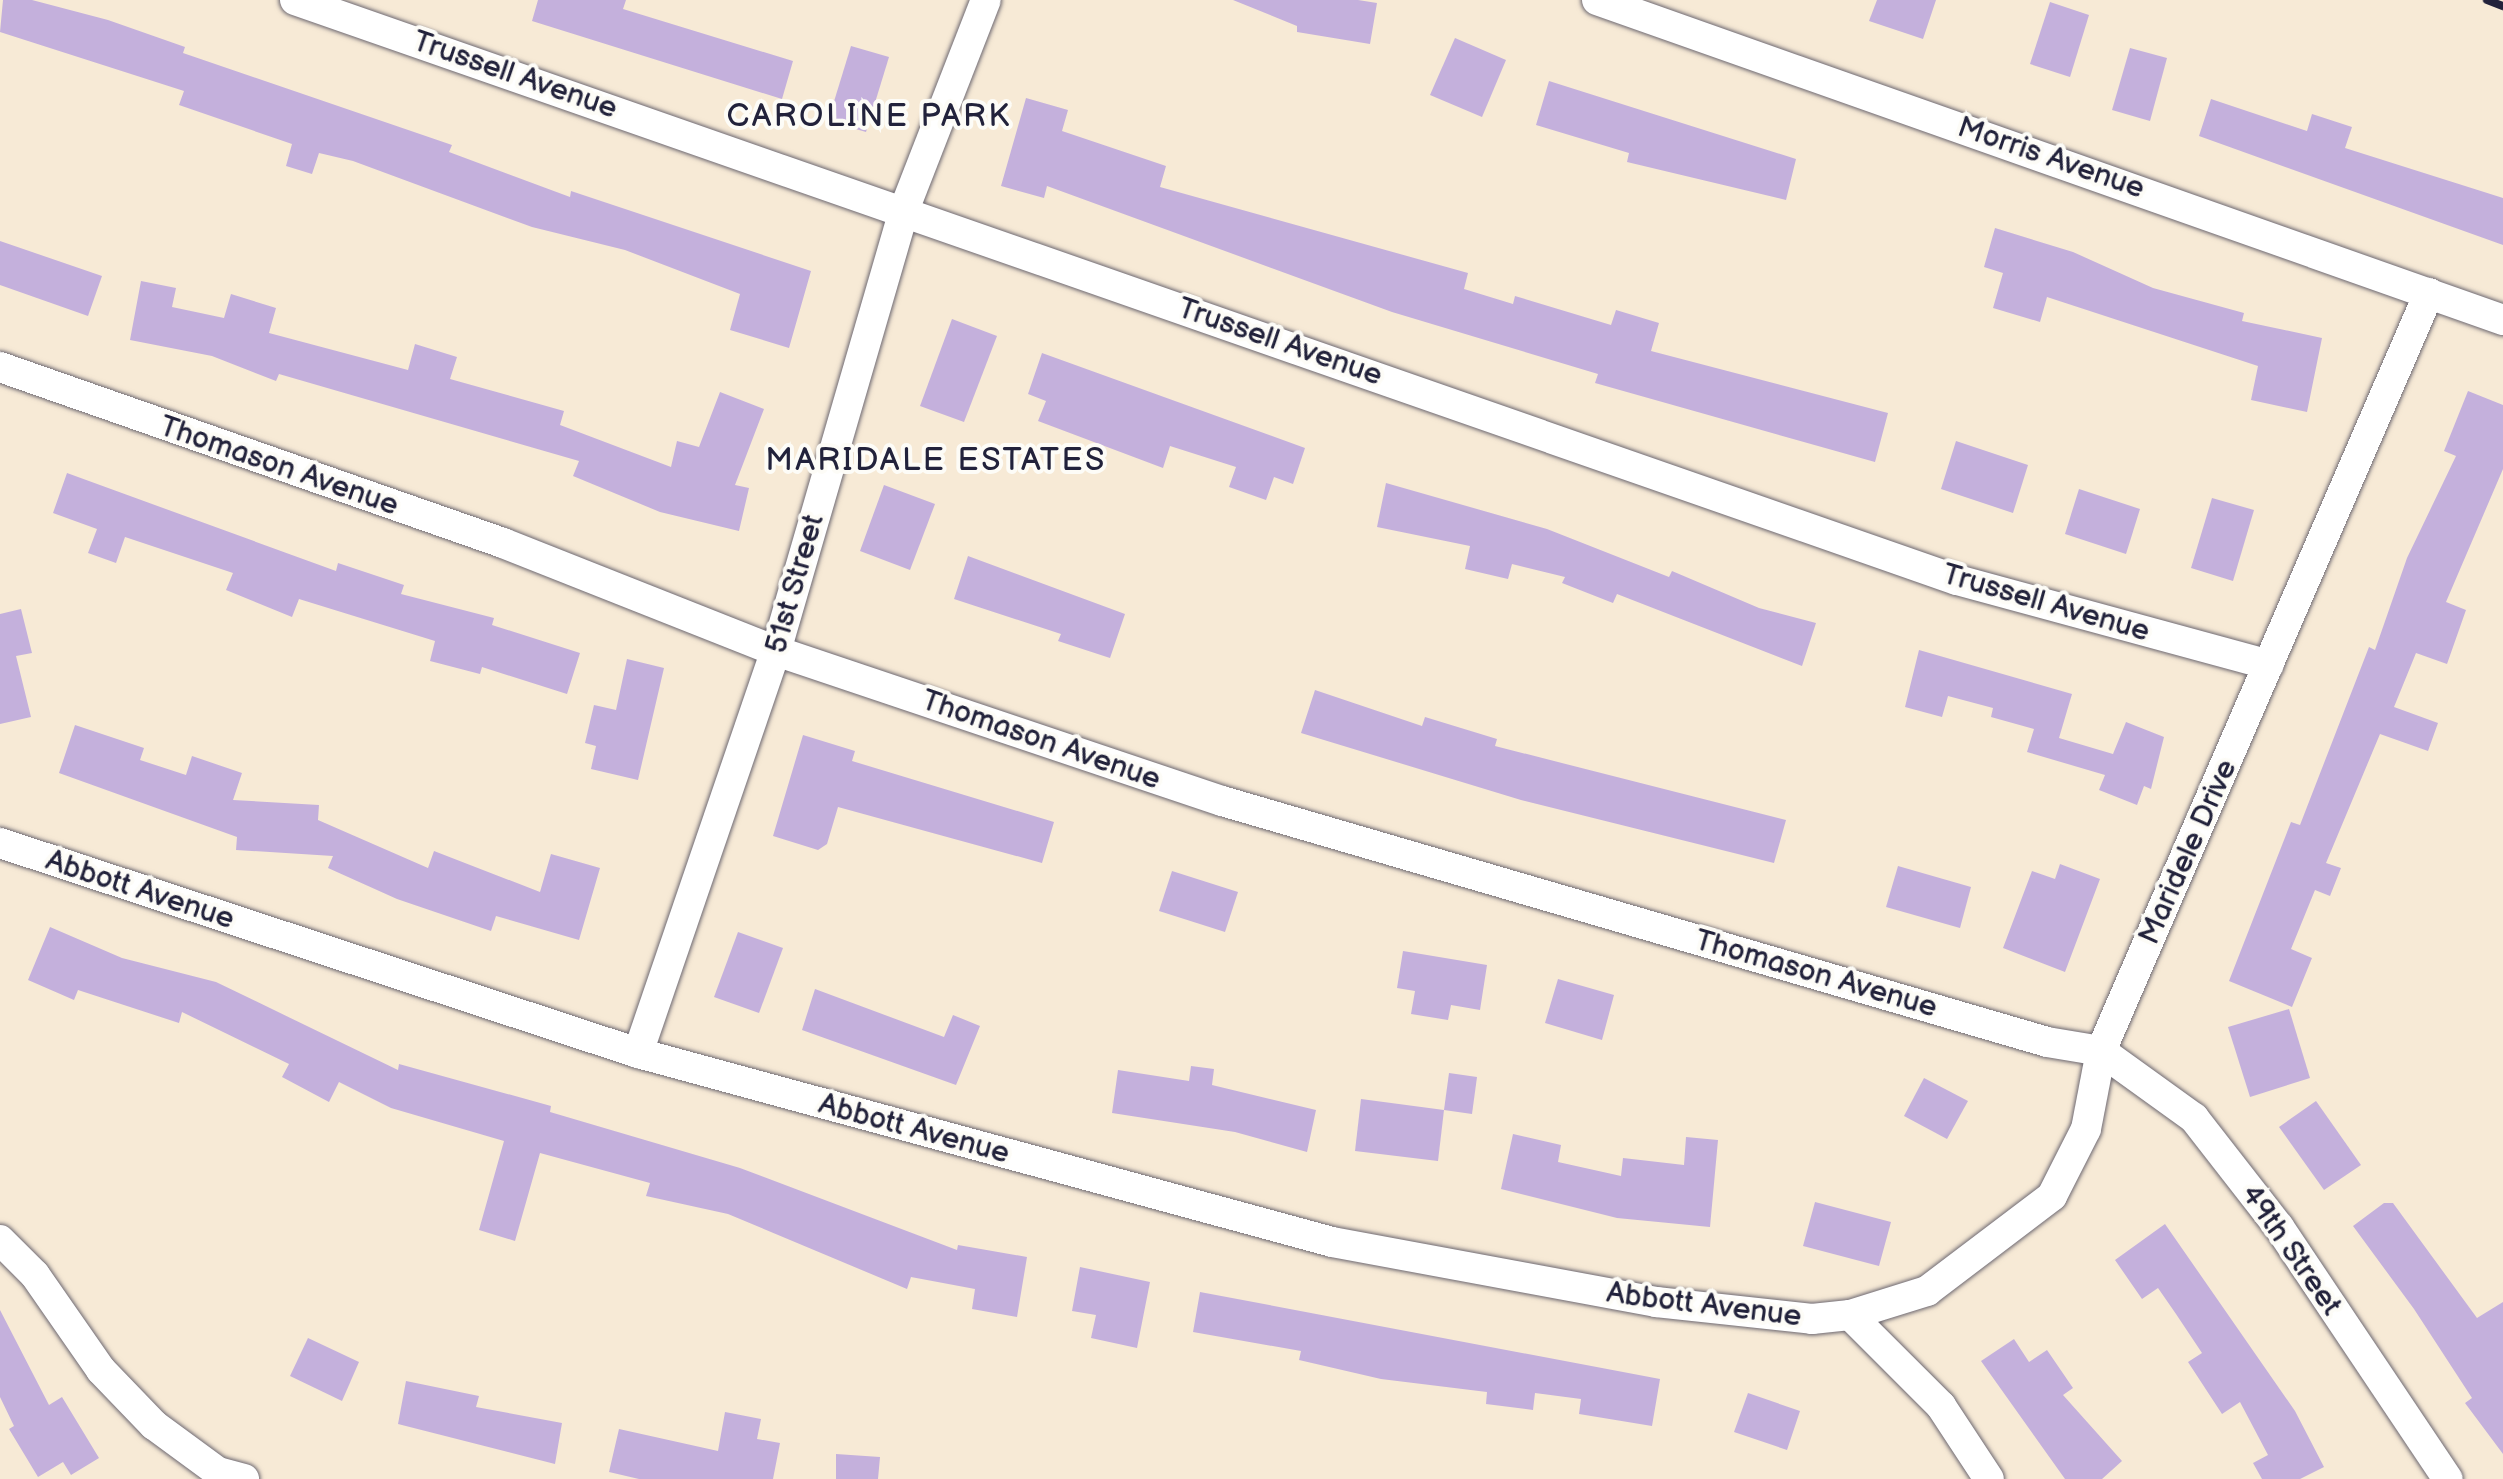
<!DOCTYPE html>
<style>
body{margin:0}
#map{position:relative;width:2503px;height:1479px;overflow:hidden;background:#f7ead6;font-family:"Balsamiq Sans",sans-serif}
div>[style]{position:absolute}
.building>*{inset:0;background:#c4b0dc}
.roads{filter:drop-shadow(0 0 2px #6d6871) drop-shadow(0 0 2px #6d6871)}
.minor>*{height:30px;margin:-15px;padding:0 15px;transform-origin:15px;border-radius:15px;background:#fff}
.rail>*{height:8px;margin:-4px;padding:0 4px;transform-origin:4px;border-radius:4px;background:#22223b}
span{translate:-50% -50%;white-space:nowrap;text-align:center;line-height:1.15;-webkit-text-stroke:8px #fdfcf7;paint-order:stroke}
.street-label{font-size:30px;color:#22223b}
.neighbourhood-label{font-size:32px;color:#22223b;letter-spacing:2.5px}
</style>
<div id="map">
<div class="building">
<i style="clip-path:polygon(3px 0,32px 0,108px 20px,185px 47px,183px 53px,452px 145px,449px 152px,570px 197px,571px 191px,811px 271px,789px 348px,730px 330px,740px 294px,625px 250px,532px 227px,353px 161px,319px 153px,312px 174px,286px 166px,292px 144px,179px 105px,184px 91px,0 32px)"></i>
<i style="clip-path:polygon(538px 0,626px 0,623px 9px,793px 61px,782px 99px,532px 21px)"></i>
<i style="clip-path:polygon(1233px 0,1358px 0,1377px 3px,1370px 44px,1297px 32px,1297px 26px)"></i>
<i style="clip-path:polygon(1877px 0,1936px 0,1923px 39px,1869px 21px)"></i>
<i style="clip-path:polygon(2050px 2px,2089px 15px,2070px 77px,2030px 64px)"></i>
<i style="clip-path:polygon(1455px 38px,1506px 60px,1482px 117px,1430px 95px)"></i>
<i style="clip-path:polygon(851px 46px,889px 57px,866px 132px,828px 121px)"></i>
<i style="clip-path:polygon(2130px 48px,2167px 58px,2150px 121px,2112px 110px)"></i>
<i style="clip-path:polygon(1549px 81px,1796px 159px,1786px 200px,1627px 162px,1629px 153px,1536px 125px)"></i>
<i style="clip-path:polygon(1026px 98px,1068px 110px,1062px 131px,1166px 166px,1160px 187px,1468px 273px,1464px 289px,1513px 304px,1515px 296px,1611px 325px,1616px 310px,1659px 323px,1651px 351px,1888px 413px,1875px 462px,1595px 383px,1598px 374px,1392px 312px,1047px 186px,1044px 198px,1001px 186px)"></i>
<i style="clip-path:polygon(2211px 99px,2307px 131px,2312px 114px,2352px 127px,2345px 148px,2503px 198px,2503px 245px,2199px 136px)"></i>
<i style="clip-path:polygon(1995px 228px,2073px 252px,2153px 288px,2244px 313px,2242px 321px,2322px 338px,2307px 412px,2251px 400px,2258px 366px,2047px 297px,2040px 322px,1993px 308px,2003px 273px,1984px 267px)"></i>
<i style="clip-path:polygon(0 241px,102px 276px,88px 316px,0 285px)"></i>
<i style="clip-path:polygon(141px 281px,176px 288px,172px 307px,224px 318px,231px 294px,276px 308px,269px 333px,408px 370px,415px 344px,457px 357px,450px 379px,564px 411px,560px 425px,671px 467px,677px 441px,699px 447px,720px 392px,764px 409px,735px 485px,749px 488px,739px 531px,660px 512px,573px 476px,579px 461px,279px 374px,276px 381px,212px 356px,130px 340px)"></i>
<i style="clip-path:polygon(952px 319px,997px 336px,964px 422px,920px 406px)"></i>
<i style="clip-path:polygon(1042px 353px,1305px 448px,1293px 484px,1274px 477px,1266px 500px,1229px 487px,1236px 467px,1170px 446px,1163px 468px,1038px 421px,1046px 401px,1028px 394px)"></i>
<i style="clip-path:polygon(2468px 391px,2503px 405px,2503px 469px,2446px 602px,2466px 610px,2447px 664px,2416px 653px,2394px 707px,2438px 723px,2428px 751px,2380px 734px,2326px 863px,2341px 868px,2330px 896px,2315px 890px,2291px 949px,2312px 958px,2292px 1007px,2229px 981px,2291px 822px,2300px 825px,2369px 647px,2375px 650px,2407px 558px,2456px 456px,2444px 451px)"></i>
<i style="clip-path:polygon(1956px 441px,2028px 465px,2013px 513px,1941px 489px)"></i>
<i style="clip-path:polygon(67px 473px,336px 571px,338px 563px,404px 585px,401px 594px,494px 618px,492px 625px,580px 653px,567px 694px,482px 667px,480px 674px,430px 661px,435px 641px,299px 599px,292px 617px,226px 590px,233px 573px,125px 537px,116px 563px,88px 553px,97px 529px,53px 513px)"></i>
<i style="clip-path:polygon(1386px 483px,1547px 529px,1669px 577px,1672px 571px,1759px 608px,1816px 623px,1802px 666px,1617px 594px,1613px 603px,1562px 583px,1565px 577px,1512px 564px,1508px 579px,1465px 569px,1470px 546px,1377px 527px)"></i>
<i style="clip-path:polygon(884px 485px,935px 504px,910px 570px,860px 551px)"></i>
<i style="clip-path:polygon(2079px 489px,2140px 509px,2126px 554px,2065px 534px)"></i>
<i style="clip-path:polygon(2212px 498px,2254px 510px,2233px 581px,2191px 568px)"></i>
<i style="clip-path:polygon(968px 556px,1125px 614px,1110px 658px,1058px 641px,1061px 634px,954px 599px)"></i>
<i style="clip-path:polygon(21px 609px,32px 653px,16px 656px,31px 717px,0 724px,0 614px)"></i>
<i style="clip-path:polygon(1919px 650px,2072px 694px,2059px 738px,2113px 754px,2126px 722px,2164px 737px,2151px 789px,2144px 786px,2137px 805px,2099px 790px,2105px 775px,2027px 752px,2034px 729px,1991px 717px,1993px 708px,1948px 696px,1942px 717px,1905px 707px)"></i>
<i style="clip-path:polygon(627px 659px,664px 668px,638px 780px,591px 769px,596px 746px,585px 743px,594px 705px,616px 710px)"></i>
<i style="clip-path:polygon(1315px 690px,1422px 726px,1425px 717px,1497px 739px,1495px 746px,1786px 820px,1774px 863px,1521px 800px,1301px 733px)"></i>
<i style="clip-path:polygon(75px 725px,144px 748px,140px 760px,186px 775px,192px 756px,242px 773px,233px 800px,319px 805px,318px 820px,428px 868px,434px 851px,540px 892px,551px 854px,600px 868px,579px 940px,496px 916px,491px 931px,397px 899px,328px 868px,333px 856px,236px 850px,237px 837px,59px 773px)"></i>
<i style="clip-path:polygon(803px 735px,855px 751px,852px 761px,1054px 822px,1042px 863px,838px 807px,827px 844px,818px 850px,773px 836px)"></i>
<i style="clip-path:polygon(2060px 864px,2100px 879px,2065px 972px,2003px 948px,2032px 871px,2055px 879px)"></i>
<i style="clip-path:polygon(1898px 866px,1971px 887px,1960px 928px,1886px 907px)"></i>
<i style="clip-path:polygon(1172px 871px,1238px 892px,1225px 932px,1159px 911px)"></i>
<i style="clip-path:polygon(50px 927px,122px 958px,216px 982px,398px 1070px,399px 1064px,551px 1106px,550px 1112px,740px 1168px,957px 1250px,958px 1245px,1027px 1257px,1017px 1317px,972px 1309px,975px 1289px,911px 1277px,907px 1289px,728px 1214px,646px 1196px,650px 1183px,540px 1153px,515px 1241px,479px 1230px,504px 1141px,391px 1108px,339px 1082px,329px 1102px,282px 1077px,289px 1064px,182px 1012px,179px 1023px,78px 990px,74px 1000px,28px 980px)"></i>
<i style="clip-path:polygon(738px 932px,783px 948px,759px 1013px,714px 997px)"></i>
<i style="clip-path:polygon(1403px 951px,1487px 965px,1480px 1010px,1451px 1005px,1448px 1020px,1411px 1014px,1415px 991px,1397px 988px)"></i>
<i style="clip-path:polygon(1558px 979px,1614px 995px,1602px 1040px,1545px 1023px)"></i>
<i style="clip-path:polygon(815px 989px,944px 1037px,953px 1015px,980px 1026px,956px 1085px,802px 1030px)"></i>
<i style="clip-path:polygon(2289px 1009px,2310px 1078px,2250px 1097px,2228px 1027px)"></i>
<i style="clip-path:polygon(1191px 1066px,1214px 1069px,1212px 1085px,1316px 1110px,1307px 1152px,1235px 1132px,1112px 1113px,1118px 1070px,1189px 1081px)"></i>
<i style="clip-path:polygon(1449px 1073px,1477px 1077px,1472px 1114px,1444px 1110px)"></i>
<i style="clip-path:polygon(1924px 1078px,1968px 1101px,1947px 1139px,1904px 1116px)"></i>
<i style="clip-path:polygon(1361px 1099px,1444px 1110px,1438px 1161px,1355px 1151px)"></i>
<i style="clip-path:polygon(2316px 1101px,2361px 1165px,2324px 1190px,2279px 1127px)"></i>
<i style="clip-path:polygon(1513px 1134px,1561px 1145px,1558px 1162px,1621px 1176px,1623px 1158px,1684px 1165px,1686px 1137px,1718px 1140px,1710px 1227px,1617px 1218px,1501px 1189px)"></i>
<i style="clip-path:polygon(1815px 1202px,1891px 1222px,1879px 1266px,1803px 1246px)"></i>
<i style="clip-path:polygon(2384px 1203px,2393px 1203px,2477px 1318px,2503px 1302px,2503px 1454px,2465px 1403px,2472px 1398px,2414px 1309px,2353px 1226px)"></i>
<i style="clip-path:polygon(2165px 1224px,2295px 1411px,2324px 1467px,2300px 1479px,2262px 1479px,2253px 1463px,2268px 1455px,2240px 1402px,2222px 1414px,2188px 1362px,2202px 1353px,2176px 1314px,2158px 1288px,2142px 1299px,2115px 1260px)"></i>
<i style="clip-path:polygon(1080px 1267px,1150px 1282px,1137px 1348px,1091px 1338px,1096px 1315px,1072px 1311px)"></i>
<i style="clip-path:polygon(1200px 1292px,1660px 1379px,1652px 1426px,1579px 1414px,1581px 1399px,1535px 1393px,1533px 1410px,1486px 1404px,1487px 1392px,1381px 1379px,1299px 1360px,1301px 1351px,1193px 1332px)"></i>
<i style="clip-path:polygon(0 1310px,49px 1405px,62px 1397px,99px 1458px,71px 1475px,63px 1462px,38px 1477px,9px 1429px,14px 1426px,0 1397px)"></i>
<i style="clip-path:polygon(308px 1338px,359px 1362px,342px 1401px,290px 1376px)"></i>
<i style="clip-path:polygon(2014px 1339px,2029px 1362px,2047px 1350px,2073px 1388px,2063px 1395px,2122px 1461px,2102px 1479px,2065px 1479px,1981px 1361px)"></i>
<i style="clip-path:polygon(406px 1381px,479px 1396px,476px 1407px,562px 1423px,555px 1464px,398px 1424px)"></i>
<i style="clip-path:polygon(1748px 1393px,1800px 1411px,1787px 1450px,1734px 1432px)"></i>
<i style="clip-path:polygon(725px 1412px,761px 1419px,757px 1439px,780px 1443px,773px 1479px,639px 1479px,609px 1472px,619px 1429px,718px 1451px)"></i>
<i style="clip-path:polygon(836px 1454px,880px 1457px,878px 1479px,836px 1479px)"></i>
</div>
<div class="roads">
<div class="minor">
<i style="left:295px;top:0;width:1760px;rotate:19.24deg"></i>
<i style="left:1957px;top:580px;width:323px;rotate:15.2deg"></i>
<i style="left:1597px;top:0;width:961px;rotate:19.45deg"></i>
<i style="left:0;top:367px;width:533px;rotate:19.28deg"></i>
<i style="left:503px;top:543px;width:294px;rotate:21.6deg"></i>
<i style="left:776px;top:651px;width:471px;rotate:18.6deg"></i>
<i style="left:1222px;top:801px;width:859px;rotate:16.28deg"></i>
<i style="left:2047px;top:1042px;width:55px;rotate:9.5deg"></i>
<i style="left:2101px;top:1051px;width:115px;rotate:35.8deg"></i>
<i style="left:2194px;top:1118px;width:138px;rotate:52.1deg"></i>
<i style="left:2279px;top:1227px;width:303px;rotate:56.2deg"></i>
<i style="left:0;top:843px;width:672px;rotate:18.22deg"></i>
<i style="left:638px;top:1053px;width:719px;rotate:15.23deg"></i>
<i style="left:1332px;top:1242px;width:330px;rotate:10.5deg"></i>
<i style="left:1656px;top:1302px;width:157px;rotate:6.2deg"></i>
<i style="left:1812px;top:1319px;width:38px;rotate:-6deg"></i>
<i style="left:1850px;top:1315px;width:81px;rotate:-17.3deg"></i>
<i style="left:1927px;top:1291px;width:157px;rotate:-37.2deg"></i>
<i style="left:2052px;top:1196px;width:75px;rotate:-63.1deg"></i>
<i style="left:2086px;top:1129px;width:79px;rotate:-79.1deg"></i>
<i style="left:2101px;top:1051px;width:826px;rotate:-66.6deg"></i>
<i style="left:638px;top:1053px;width:425px;rotate:-71.1deg"></i>
<i style="left:776px;top:651px;width:459px;rotate:-73.8deg"></i>
<i style="left:904px;top:210px;width:225px;rotate:-68.7deg"></i>
<i style="left:0;top:1240px;width:49px;rotate:45deg"></i>
<i style="left:35px;top:1275px;width:116px;rotate:55.2deg"></i>
<i style="left:101px;top:1370px;width:76px;rotate:46.1deg"></i>
<i style="left:154px;top:1425px;width:79px;rotate:36.3deg"></i>
<i style="left:218px;top:1472px;width:27px;rotate:15deg"></i>
<i style="left:1850px;top:1315px;width:129px;rotate:45deg"></i>
<i style="left:1941px;top:1406px;width:87px;rotate:56.7deg"></i>
</div>
</div>
<div class="rail">
<i style="left:2487px;top:0;width:17px;rotate:21deg"></i>
</div>
<div class="street-label">
<span style="left:515px;top:75px;rotate:19deg">Trussell Avenue</span>
<span style="left:2051px;top:158px;rotate:19deg">Morris Avenue</span>
<span style="left:1280px;top:342px;rotate:19deg">Trussell Avenue</span>
<span style="left:279px;top:466px;rotate:19deg">Thomason Avenue</span>
<span style="left:795px;top:584px;rotate:-74deg">51st Street</span>
<span style="left:2046px;top:603px;rotate:16deg">Trussell Avenue</span>
<span style="left:1041px;top:740px;rotate:19deg">Thomason Avenue</span>
<span style="left:2188px;top:852px;rotate:-66deg">Maridele Drive</span>
<span style="left:140px;top:890px;rotate:18deg">Abbott Avenue</span>
<span style="left:1816px;top:974px;rotate:16deg">Thomason Avenue</span>
<span style="left:914px;top:1129px;rotate:15deg">Abbott Avenue</span>
<span style="left:2291px;top:1250px;rotate:55deg">49th Street</span>
<span style="left:1704px;top:1305px;rotate:7deg">Abbott Avenue</span>
</div>
<div class="neighbourhood-label">
<span style="left:869px;top:117px">CAROLINE PARK</span>
<span style="left:936px;top:461px">MARIDALE ESTATES</span>
</div>
</div>
